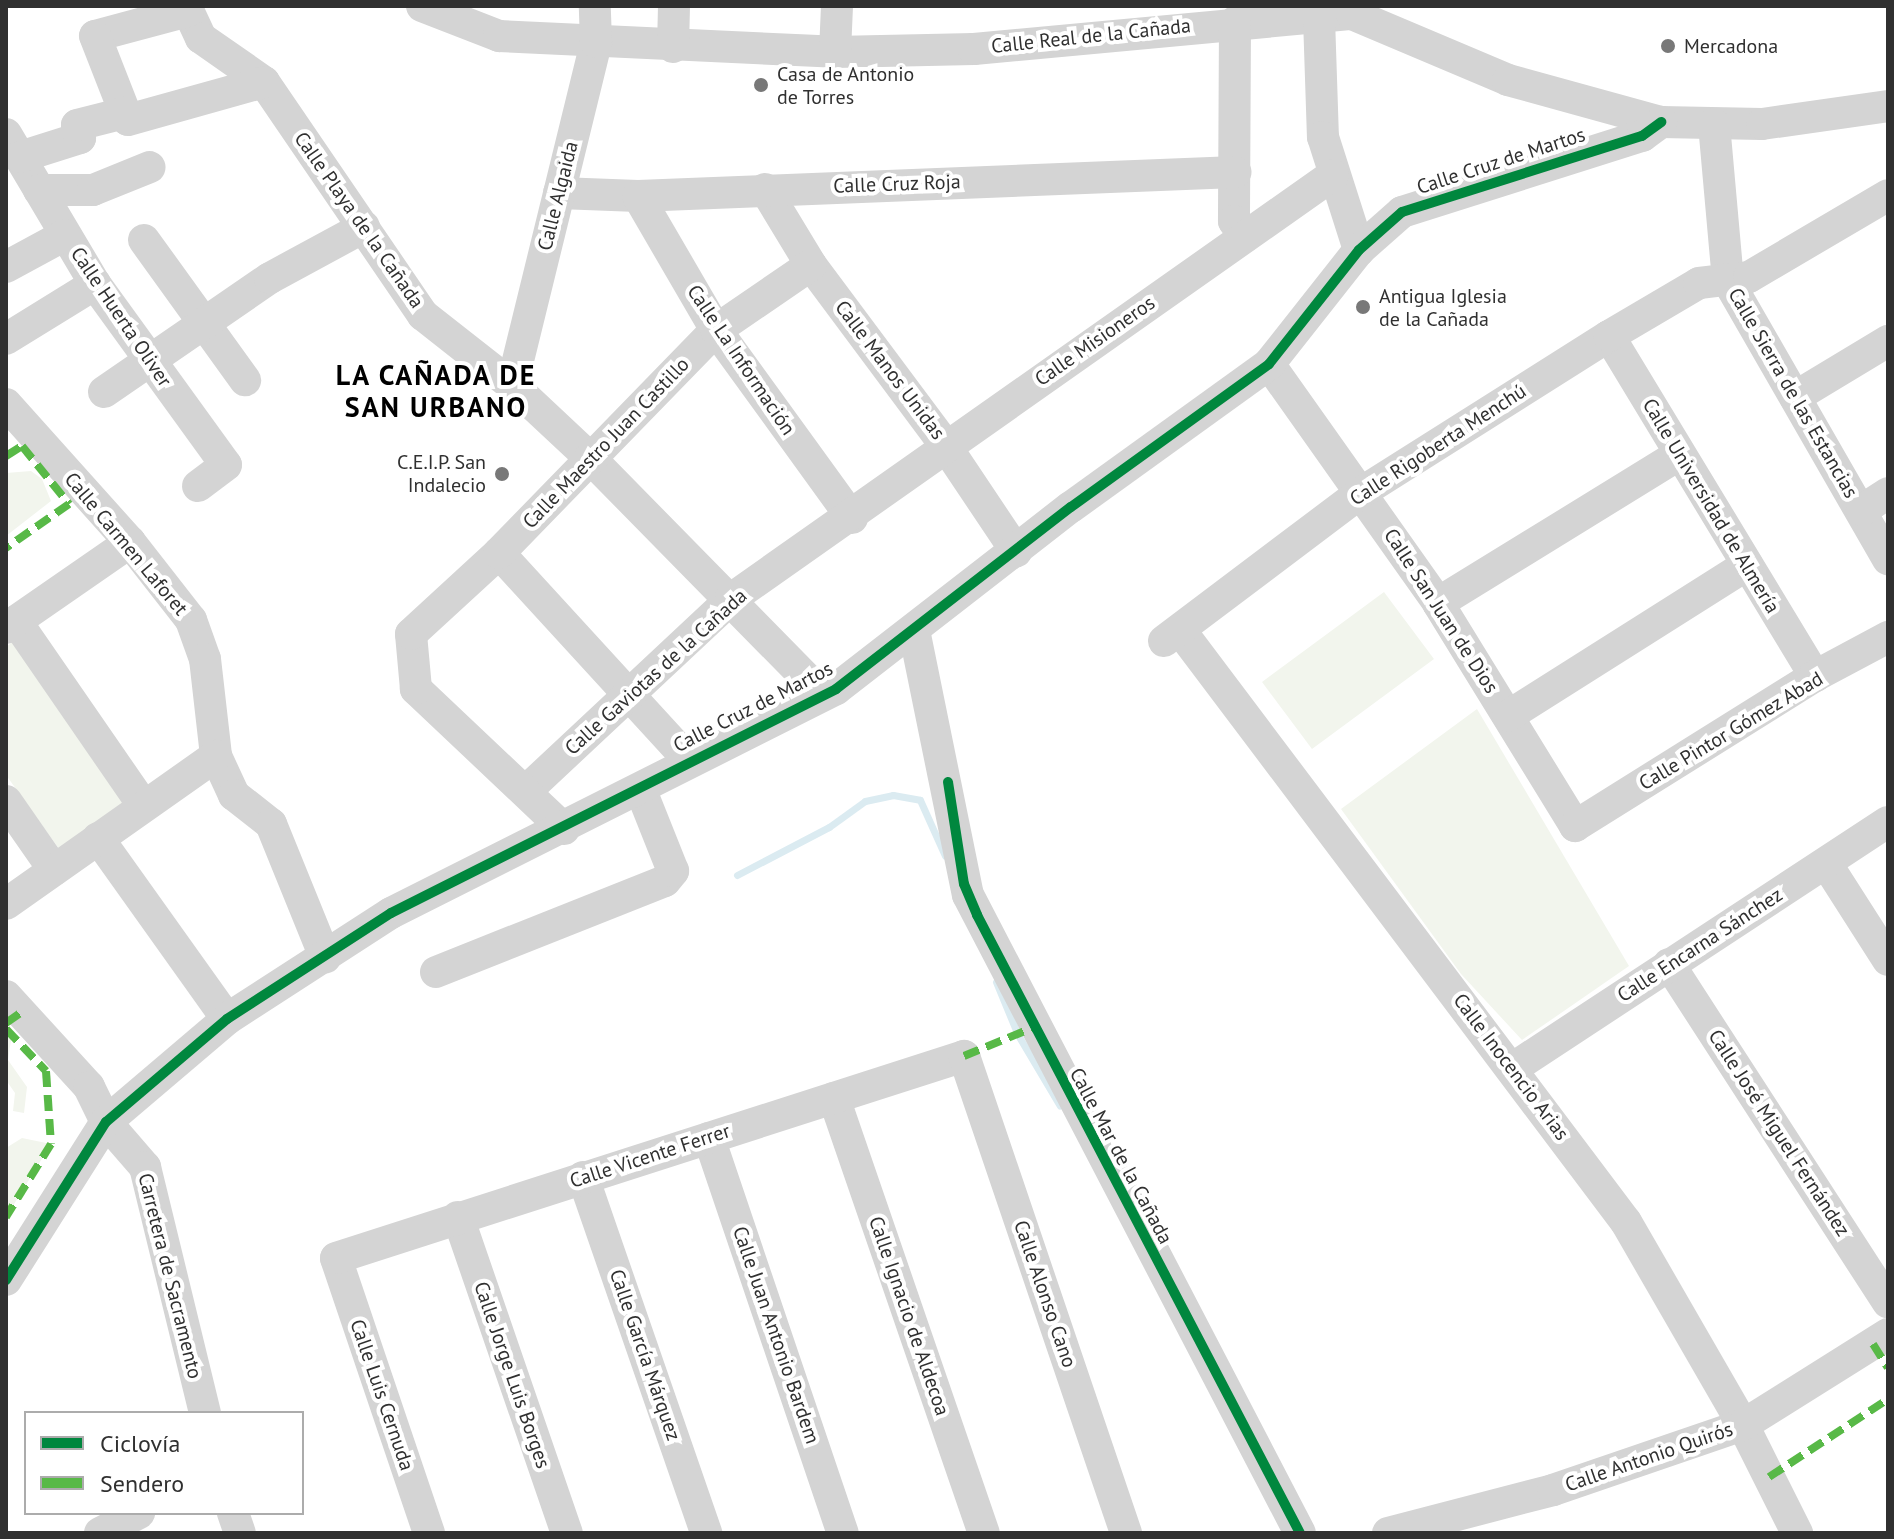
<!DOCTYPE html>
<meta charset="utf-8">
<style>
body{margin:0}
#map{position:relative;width:1894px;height:1539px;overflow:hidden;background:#fff;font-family:"PT Sans",sans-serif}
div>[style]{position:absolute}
.green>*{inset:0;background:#f2f5ed}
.stream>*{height:7px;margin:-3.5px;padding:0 3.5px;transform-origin:3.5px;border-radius:3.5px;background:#dbebf1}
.minor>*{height:32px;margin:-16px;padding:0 16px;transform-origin:16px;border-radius:16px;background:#d4d4d4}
.quiet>*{height:8px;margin-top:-4px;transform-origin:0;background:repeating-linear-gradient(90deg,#58b947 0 16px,transparent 0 24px)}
.cycleway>*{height:10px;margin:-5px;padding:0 5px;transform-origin:5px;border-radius:5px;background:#00873e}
.dots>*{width:22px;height:22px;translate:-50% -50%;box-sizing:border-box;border:4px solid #fff;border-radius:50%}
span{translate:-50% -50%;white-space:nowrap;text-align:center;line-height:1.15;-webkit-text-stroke:8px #fff;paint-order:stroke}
.street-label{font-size:20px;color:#303030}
.poi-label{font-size:20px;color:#303030}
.left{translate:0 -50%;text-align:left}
.right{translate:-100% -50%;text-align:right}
.district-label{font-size:28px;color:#000;font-weight:700;letter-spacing:2px}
.frame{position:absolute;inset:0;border:8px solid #303030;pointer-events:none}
.legend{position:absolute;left:24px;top:1411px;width:280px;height:104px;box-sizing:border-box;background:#fff;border:2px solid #acacac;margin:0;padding:10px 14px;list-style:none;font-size:24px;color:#303030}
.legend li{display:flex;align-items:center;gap:16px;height:40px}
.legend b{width:40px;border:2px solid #acacac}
</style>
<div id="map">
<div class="green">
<i style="clip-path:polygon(31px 471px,42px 479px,51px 501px,6px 536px,6px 473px)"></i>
<i style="clip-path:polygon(1384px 592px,1434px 659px,1312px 749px,1262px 682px)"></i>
<i style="clip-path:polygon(14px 641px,131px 801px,62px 853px,6px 775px,6px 647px)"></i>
<i style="clip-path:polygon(1477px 709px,1629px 966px,1522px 1040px,1461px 974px,1341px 809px)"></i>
<i style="clip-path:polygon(12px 1033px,8px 1060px,27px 1087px,24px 1113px,13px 1111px,15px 1093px,6px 1080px,6px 1034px)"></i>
<i style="clip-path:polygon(22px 1138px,51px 1144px,11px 1209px,6px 1202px,6px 1148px)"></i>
</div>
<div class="stream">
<i style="left:737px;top:875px;width:104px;rotate:-27.6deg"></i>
<i style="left:829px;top:827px;width:44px;rotate:-35.8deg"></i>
<i style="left:865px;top:801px;width:29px;rotate:-12deg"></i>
<i style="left:893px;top:795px;width:27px;rotate:10deg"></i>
<i style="left:920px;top:800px;width:61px;rotate:65.9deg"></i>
<i style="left:996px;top:982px;width:57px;rotate:67.5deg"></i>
<i style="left:1018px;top:1035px;width:82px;rotate:59.4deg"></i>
</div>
<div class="minor">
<i style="left:186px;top:6px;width:35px;rotate:65deg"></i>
<i style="left:201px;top:38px;width:77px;rotate:34.9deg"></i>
<i style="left:264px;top:82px;width:282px;rotate:55.7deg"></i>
<i style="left:423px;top:315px;width:113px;rotate:38.2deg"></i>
<i style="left:512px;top:385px;width:107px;rotate:43.1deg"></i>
<i style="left:590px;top:458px;width:330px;rotate:45.5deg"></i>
<i style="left:422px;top:6px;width:83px;rotate:21.3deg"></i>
<i style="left:499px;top:36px;width:336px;rotate:2.7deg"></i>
<i style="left:835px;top:52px;width:139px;rotate:-1.2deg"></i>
<i style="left:974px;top:49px;width:380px;rotate:-5.3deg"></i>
<i style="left:1352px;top:14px;width:169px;rotate:22.9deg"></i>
<i style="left:1508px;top:80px;width:159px;rotate:15.4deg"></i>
<i style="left:1661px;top:122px;width:101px;rotate:1.1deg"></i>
<i style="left:1762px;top:124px;width:127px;rotate:-8.1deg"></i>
<i style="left:188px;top:11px;width:96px;rotate:165deg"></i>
<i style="left:95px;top:36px;width:90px;rotate:68.6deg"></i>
<i style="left:128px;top:120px;width:141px;rotate:-15.6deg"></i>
<i style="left:1319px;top:18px;width:119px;rotate:88.1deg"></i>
<i style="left:1323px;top:137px;width:119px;rotate:72.3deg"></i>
<i style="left:1235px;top:22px;width:199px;rotate:90.3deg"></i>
<i style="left:1234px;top:221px;width:19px;rotate:58deg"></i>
<i style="left:673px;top:47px;width:41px;rotate:-88.6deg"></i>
<i style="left:835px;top:52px;width:46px;rotate:-87.5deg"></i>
<i style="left:1714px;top:124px;width:158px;rotate:84.9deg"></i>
<i style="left:1728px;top:281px;width:321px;rotate:60.1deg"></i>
<i style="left:6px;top:134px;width:174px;rotate:59.3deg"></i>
<i style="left:95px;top:284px;width:223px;rotate:54.1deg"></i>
<i style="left:226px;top:465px;width:35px;rotate:143deg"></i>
<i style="left:20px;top:157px;width:63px;rotate:-17.6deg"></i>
<i style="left:80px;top:138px;width:13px;rotate:-103deg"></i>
<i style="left:77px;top:125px;width:49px;rotate:-14.3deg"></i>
<i style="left:765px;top:189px;width:89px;rotate:58.8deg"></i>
<i style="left:811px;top:265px;width:224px;rotate:53.3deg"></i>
<i style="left:945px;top:445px;width:128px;rotate:56.2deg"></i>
<i style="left:39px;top:190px;width:54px"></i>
<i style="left:93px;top:190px;width:61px;rotate:-22deg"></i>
<i style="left:559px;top:193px;width:79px;rotate:2.2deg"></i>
<i style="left:638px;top:196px;width:598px;rotate:-2.3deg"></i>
<i style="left:638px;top:196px;width:155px;rotate:59.8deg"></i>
<i style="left:716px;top:330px;width:232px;rotate:54.1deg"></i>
<i style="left:144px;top:240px;width:173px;rotate:54.2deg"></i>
<i style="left:6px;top:267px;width:67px;rotate:-28.5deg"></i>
<i style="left:1609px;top:336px;width:398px;rotate:58.8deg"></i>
<i style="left:6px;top:339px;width:105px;rotate:-31.7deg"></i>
<i style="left:1269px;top:364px;width:293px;rotate:54.7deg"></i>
<i style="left:1438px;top:603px;width:262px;rotate:58.4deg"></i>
<i style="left:1575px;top:826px;width:283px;rotate:-32deg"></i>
<i style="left:1815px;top:676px;width:83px;rotate:-28.1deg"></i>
<i style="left:512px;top:385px;width:353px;rotate:-76.2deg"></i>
<i style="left:596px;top:42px;width:36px;rotate:-92deg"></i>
<i style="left:104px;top:392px;width:201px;rotate:-34.5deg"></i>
<i style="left:270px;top:278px;width:107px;rotate:-28.5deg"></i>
<i style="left:1795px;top:397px;width:109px;rotate:-31.1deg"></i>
<i style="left:6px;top:404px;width:186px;rotate:48.1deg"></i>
<i style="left:130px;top:542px;width:99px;rotate:52deg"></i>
<i style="left:191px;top:620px;width:41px;rotate:70.3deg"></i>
<i style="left:205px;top:659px;width:98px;rotate:83.5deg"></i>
<i style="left:216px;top:756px;width:43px;rotate:65.2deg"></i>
<i style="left:234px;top:795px;width:47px;rotate:38.1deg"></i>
<i style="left:271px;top:824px;width:144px;rotate:67.9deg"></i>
<i style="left:1862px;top:510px;width:31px;rotate:-33deg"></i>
<i style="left:499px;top:553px;width:280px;rotate:47.5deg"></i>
<i style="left:1438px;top:603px;width:283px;rotate:-31.6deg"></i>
<i style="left:16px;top:621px;width:224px;rotate:55.4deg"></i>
<i style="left:6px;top:628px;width:151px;rotate:-34.7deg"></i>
<i style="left:914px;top:630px;width:270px;rotate:78.5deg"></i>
<i style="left:968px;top:895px;width:719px;rotate:62.51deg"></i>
<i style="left:1180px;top:630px;width:741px;rotate:53.01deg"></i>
<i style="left:1626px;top:1222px;width:234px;rotate:60deg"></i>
<i style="left:1743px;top:1425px;width:121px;rotate:63.4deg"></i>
<i style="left:1164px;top:641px;width:248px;rotate:-37deg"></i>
<i style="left:1362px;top:492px;width:292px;rotate:-32.3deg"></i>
<i style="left:1609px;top:336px;width:104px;rotate:-30.5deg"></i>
<i style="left:1699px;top:283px;width:50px;rotate:-6.8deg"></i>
<i style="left:1749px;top:277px;width:161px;rotate:-30.5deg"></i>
<i style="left:1508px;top:716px;width:283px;rotate:-32.3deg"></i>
<i style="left:527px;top:790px;width:279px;rotate:-43.1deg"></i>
<i style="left:731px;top:599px;width:736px;rotate:-35.16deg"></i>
<i style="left:6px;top:801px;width:84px;rotate:55.2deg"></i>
<i style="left:564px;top:829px;width:204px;rotate:-136.6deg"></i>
<i style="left:416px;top:689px;width:55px;rotate:-95.2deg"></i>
<i style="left:411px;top:634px;width:120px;rotate:-42.6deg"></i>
<i style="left:499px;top:553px;width:311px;rotate:-45.8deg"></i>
<i style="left:716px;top:330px;width:115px;rotate:-34.4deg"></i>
<i style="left:98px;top:838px;width:222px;rotate:54.5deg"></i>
<i style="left:1826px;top:863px;width:115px;rotate:57.4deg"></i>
<i style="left:6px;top:904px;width:257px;rotate:-35.2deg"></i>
<i style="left:1669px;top:964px;width:403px;rotate:57.1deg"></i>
<i style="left:436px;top:972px;width:246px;rotate:-21.7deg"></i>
<i style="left:665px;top:881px;width:13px;rotate:-51deg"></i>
<i style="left:673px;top:871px;width:89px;rotate:-111.7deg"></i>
<i style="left:6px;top:996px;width:123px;rotate:47.6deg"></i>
<i style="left:89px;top:1087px;width:39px;rotate:64deg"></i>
<i style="left:106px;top:1122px;width:60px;rotate:49.1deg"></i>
<i style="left:145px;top:1167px;width:253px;rotate:76.3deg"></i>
<i style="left:1513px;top:1068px;width:448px;rotate:-33.3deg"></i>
<i style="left:834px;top:1098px;width:460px;rotate:71deg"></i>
<i style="left:709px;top:1138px;width:417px;rotate:71.3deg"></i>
<i style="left:583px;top:1177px;width:377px;rotate:70.9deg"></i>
<i style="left:458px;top:1217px;width:334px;rotate:71deg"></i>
<i style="left:6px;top:1280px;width:187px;rotate:-57.7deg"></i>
<i style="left:106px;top:1122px;width:159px;rotate:-40.4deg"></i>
<i style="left:227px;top:1019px;width:195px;rotate:-32.9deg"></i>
<i style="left:391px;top:913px;width:498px;rotate:-26.7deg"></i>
<i style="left:836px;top:689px;width:297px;rotate:-37.8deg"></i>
<i style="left:1071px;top:507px;width:244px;rotate:-35.8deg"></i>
<i style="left:1269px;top:364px;width:145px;rotate:-51.7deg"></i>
<i style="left:1359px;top:250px;width:57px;rotate:-41.5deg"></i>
<i style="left:1402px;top:212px;width:252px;rotate:-17.6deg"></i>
<i style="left:1642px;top:136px;width:24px;rotate:-36deg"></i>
<i style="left:233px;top:1513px;width:21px;rotate:71deg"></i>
<i style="left:100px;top:1533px;width:44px;rotate:-27.1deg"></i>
<i style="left:429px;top:1533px;width:290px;rotate:-108.7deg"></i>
<i style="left:336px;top:1258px;width:660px;rotate:-17.83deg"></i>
<i style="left:964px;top:1056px;width:504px;rotate:71.24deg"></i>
<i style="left:1388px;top:1533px;width:171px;rotate:-14.6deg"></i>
<i style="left:1553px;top:1490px;width:201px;rotate:-18.9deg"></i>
<i style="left:1743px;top:1425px;width:171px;rotate:-32.1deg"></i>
</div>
<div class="quiet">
<i style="left:6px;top:456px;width:19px;rotate:-32deg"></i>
<i style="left:22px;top:446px;width:75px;rotate:51deg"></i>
<i style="left:69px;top:504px;width:77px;rotate:145.1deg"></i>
<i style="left:6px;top:1023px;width:19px;rotate:-35deg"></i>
<i style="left:6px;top:1029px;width:58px;rotate:46.4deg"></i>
<i style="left:46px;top:1071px;width:73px;rotate:86.1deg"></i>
<i style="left:51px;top:1144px;width:86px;rotate:121.7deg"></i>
<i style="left:964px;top:1056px;width:74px;rotate:-22.4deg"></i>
<i style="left:1873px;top:1344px;width:28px;rotate:58deg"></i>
<i style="left:1769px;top:1477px;width:142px;rotate:-33.2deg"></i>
</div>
<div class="cycleway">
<i style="left:948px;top:782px;width:103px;rotate:81.1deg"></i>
<i style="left:964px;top:884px;width:34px;rotate:67deg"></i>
<i style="left:977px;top:915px;width:697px;rotate:62.41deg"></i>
<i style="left:6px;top:1280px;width:187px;rotate:-57.7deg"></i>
<i style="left:106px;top:1122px;width:159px;rotate:-40.4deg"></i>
<i style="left:227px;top:1019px;width:195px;rotate:-32.9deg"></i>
<i style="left:391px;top:913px;width:498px;rotate:-26.7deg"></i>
<i style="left:836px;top:689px;width:297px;rotate:-37.8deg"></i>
<i style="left:1071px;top:507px;width:244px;rotate:-35.8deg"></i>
<i style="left:1269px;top:364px;width:145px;rotate:-51.7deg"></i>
<i style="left:1359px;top:250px;width:57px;rotate:-41.5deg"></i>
<i style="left:1402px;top:212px;width:252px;rotate:-17.6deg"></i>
<i style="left:1642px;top:136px;width:24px;rotate:-36deg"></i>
</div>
<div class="dots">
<i style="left:1668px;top:46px;background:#787878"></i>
<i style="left:761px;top:85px;background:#787878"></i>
<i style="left:1363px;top:307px;background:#787878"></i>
<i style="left:502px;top:474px;background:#787878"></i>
</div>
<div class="street-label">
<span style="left:1091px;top:36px;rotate:-6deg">Calle Real de la Cañada</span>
<span style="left:1501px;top:161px;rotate:-18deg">Calle Cruz de Martos</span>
<span style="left:897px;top:184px;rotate:-2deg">Calle Cruz Roja</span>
<span style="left:558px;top:196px;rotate:-76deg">Calle Algaida</span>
<span style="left:359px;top:220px;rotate:55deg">Calle Playa de la Cañada</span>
<span style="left:121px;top:317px;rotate:56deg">Calle Huerta Oliver</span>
<span style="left:1095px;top:341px;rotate:-35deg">Calle Misioneros</span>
<span style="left:741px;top:360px;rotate:56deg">Calle La Información</span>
<span style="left:890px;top:370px;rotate:53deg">Calle Manos Unidas</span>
<span style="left:1793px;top:393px;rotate:60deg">Calle Sierra de las Estancias</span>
<span style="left:606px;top:443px;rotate:-46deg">Calle Maestro Juan Castillo</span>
<span style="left:1438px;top:445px;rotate:-33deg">Calle Rigoberta Menchú</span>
<span style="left:1711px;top:506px;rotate:59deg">Calle Universidad de Almería</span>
<span style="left:126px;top:544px;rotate:50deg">Calle Carmen Laforet</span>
<span style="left:1441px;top:611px;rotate:57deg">Calle San Juan de Dios</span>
<span style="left:656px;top:672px;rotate:-42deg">Calle Gaviotas de la Cañada</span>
<span style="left:753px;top:707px;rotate:-27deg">Calle Cruz de Martos</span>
<span style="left:1731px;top:731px;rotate:-31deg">Calle Pintor Gómez Abad</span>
<span style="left:1700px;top:945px;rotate:-33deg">Calle Encarna Sánchez</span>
<span style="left:1511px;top:1067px;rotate:53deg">Calle Inocencio Arias</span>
<span style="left:1779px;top:1133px;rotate:57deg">Calle José Miguel Fernández</span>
<span style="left:650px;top:1156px;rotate:-18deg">Calle Vicente Ferrer</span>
<span style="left:1121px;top:1156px;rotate:62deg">Calle Mar de la Cañada</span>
<span style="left:170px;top:1276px;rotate:76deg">Carretera de Sacramento</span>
<span style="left:1045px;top:1294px;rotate:71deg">Calle Alonso Cano</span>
<span style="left:909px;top:1316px;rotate:71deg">Calle Ignacio de Aldecoa</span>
<span style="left:776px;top:1335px;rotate:71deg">Calle Juan Antonio Bardem</span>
<span style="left:645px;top:1355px;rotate:71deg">Calle García Márquez</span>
<span style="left:512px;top:1375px;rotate:71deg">Calle Jorge Luis Borges</span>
<span style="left:382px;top:1395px;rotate:71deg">Calle Luis Cernuda</span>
<span style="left:1649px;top:1457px;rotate:-19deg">Calle Antonio Quirós</span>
</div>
<div class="poi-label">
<span class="left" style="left:1684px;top:46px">Mercadona</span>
<span class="left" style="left:777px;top:86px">Casa de Antonio<br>de Torres</span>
<span class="left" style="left:1379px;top:308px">Antigua Iglesia<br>de la Cañada</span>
<span class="right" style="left:486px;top:474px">C.E.I.P. San<br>Indalecio</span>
</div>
<div class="district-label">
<span style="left:436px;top:391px">LA CAÑADA DE<br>SAN URBANO</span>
</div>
<div class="frame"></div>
<ul class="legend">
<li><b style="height:10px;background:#00873e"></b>Ciclovía</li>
<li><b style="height:10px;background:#58b947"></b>Sendero</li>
</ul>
</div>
